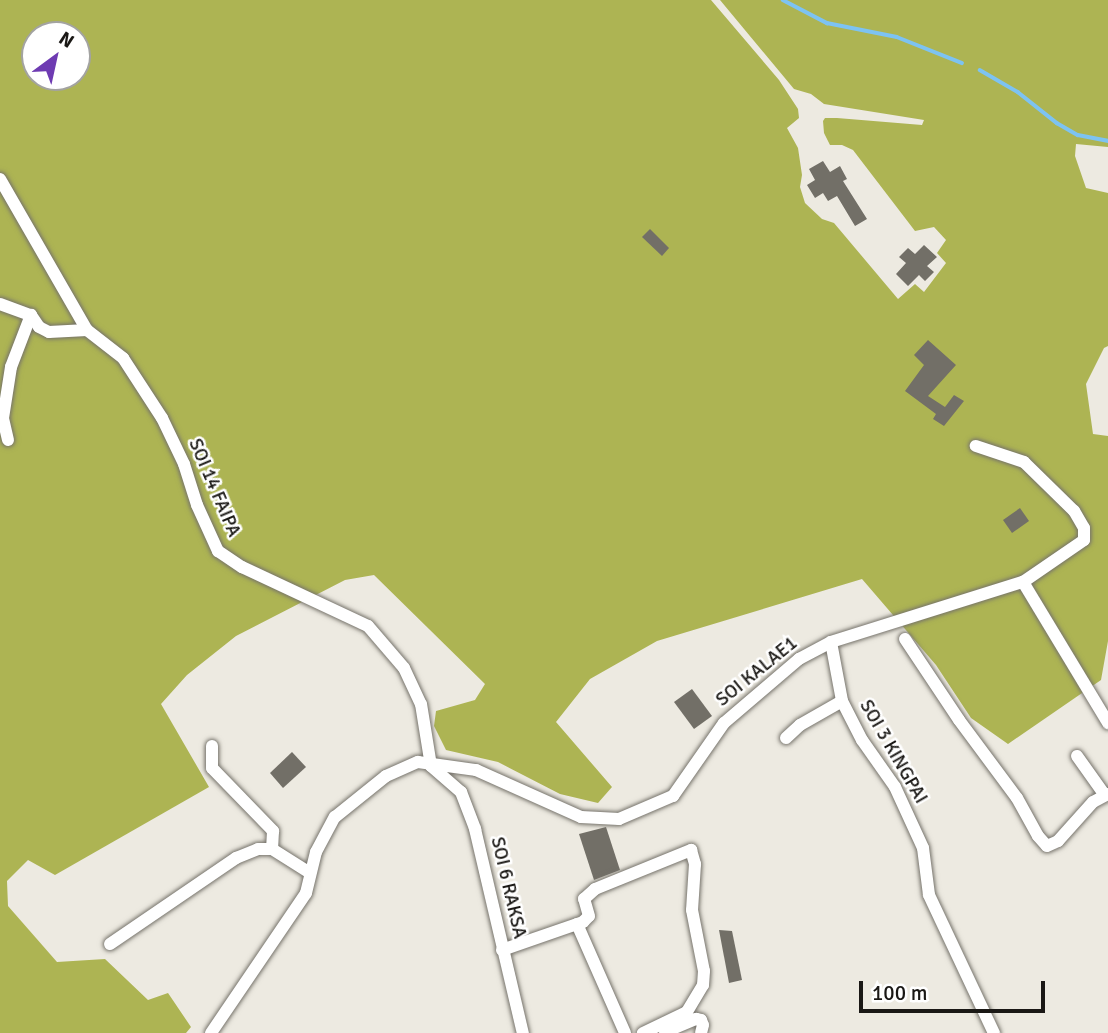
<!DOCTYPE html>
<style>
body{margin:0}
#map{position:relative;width:1108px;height:1033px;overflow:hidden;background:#edeae1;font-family:Signika,sans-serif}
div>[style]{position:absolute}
.forest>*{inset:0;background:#adb453}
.stream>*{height:3.5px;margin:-1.75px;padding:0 1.75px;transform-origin:1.75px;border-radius:1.75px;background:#7dc3f2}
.building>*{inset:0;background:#726f67}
.roads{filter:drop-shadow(0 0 2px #76736b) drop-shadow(0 0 2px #76736b)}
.minor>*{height:12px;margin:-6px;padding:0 6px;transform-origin:6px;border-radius:6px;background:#fff}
span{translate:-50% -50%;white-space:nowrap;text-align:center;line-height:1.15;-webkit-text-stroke:5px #fff;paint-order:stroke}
.street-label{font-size:19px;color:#1a1815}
.north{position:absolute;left:21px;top:21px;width:70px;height:70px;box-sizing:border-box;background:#fff;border:2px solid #a3a3a1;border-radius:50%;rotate:33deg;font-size:19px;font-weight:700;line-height:28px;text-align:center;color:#1a1815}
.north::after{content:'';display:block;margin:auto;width:24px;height:32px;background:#6e3bb2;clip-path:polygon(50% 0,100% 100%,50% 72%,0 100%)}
.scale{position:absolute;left:859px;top:981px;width:186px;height:32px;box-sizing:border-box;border:4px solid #1a1815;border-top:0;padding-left:9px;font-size:21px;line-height:24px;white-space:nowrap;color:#1a1815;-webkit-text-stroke:5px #fff;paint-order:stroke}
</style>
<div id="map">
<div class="forest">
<i style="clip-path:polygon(evenodd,0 0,711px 0,779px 80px,798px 109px,799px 118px,787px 128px,798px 148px,802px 175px,800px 187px,805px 203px,822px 219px,834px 223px,898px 299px,915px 284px,924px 292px,946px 263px,937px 253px,946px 240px,934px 227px,915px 231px,853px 150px,842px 145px,830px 145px,824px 133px,823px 121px,825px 118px,837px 118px,922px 125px,924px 120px,824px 104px,811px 94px,794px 89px,720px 0,1108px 0,1108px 147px,1076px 144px,1075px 156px,1086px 188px,1108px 193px,1108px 346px,1104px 348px,1086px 384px,1093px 434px,1108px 436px,1108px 641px,1101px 680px,1008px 744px,971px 718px,936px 665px,862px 579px,657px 641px,590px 679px,556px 722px,612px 787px,598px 803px,560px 794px,498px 762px,446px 750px,434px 726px,436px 711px,475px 700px,485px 684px,374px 575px,345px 580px,236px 636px,187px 675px,161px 704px,209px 787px,55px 875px,28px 860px,7px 881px,8px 906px,57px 962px,105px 959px,148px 1000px,168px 993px,191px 1027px,186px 1033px,0 1033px,0 0,35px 35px,77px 35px,77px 77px,35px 77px,35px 35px)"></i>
</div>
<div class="stream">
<i style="left:783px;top:0;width:50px;rotate:27.6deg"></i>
<i style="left:827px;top:23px;width:71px;rotate:11.3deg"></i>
<i style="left:897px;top:37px;width:70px;rotate:21.8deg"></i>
<i style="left:980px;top:70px;width:44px;rotate:30.1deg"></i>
<i style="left:1018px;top:92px;width:50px;rotate:38.5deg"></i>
<i style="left:1057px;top:123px;width:24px;rotate:30deg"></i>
<i style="left:1078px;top:135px;width:31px;rotate:11deg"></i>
</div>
<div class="building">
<i style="clip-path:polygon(823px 161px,830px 172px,840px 166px,847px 179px,843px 181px,867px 219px,855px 226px,837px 196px,828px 201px,823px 193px,815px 198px,807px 185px,815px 180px,809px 169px)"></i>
<i style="clip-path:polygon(650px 229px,669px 248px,662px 256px,642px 237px)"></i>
<i style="clip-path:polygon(924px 245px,937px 257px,927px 266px,934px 272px,925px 281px,919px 275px,908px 286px,896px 274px,906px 263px,899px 257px,908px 248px,915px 254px)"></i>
<i style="clip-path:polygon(928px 340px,956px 365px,928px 396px,945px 407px,954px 395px,964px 401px,944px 426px,933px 419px,936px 414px,905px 391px,924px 365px,914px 355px)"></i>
<i style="clip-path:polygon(1020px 508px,1029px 521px,1012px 533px,1003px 520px)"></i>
<i style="clip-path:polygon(692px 689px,712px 716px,694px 729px,674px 702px)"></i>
<i style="clip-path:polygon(292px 752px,306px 767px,283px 788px,270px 773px)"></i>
<i style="clip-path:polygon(606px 827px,620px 870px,594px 880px,579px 834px)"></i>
<i style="clip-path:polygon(719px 930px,732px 931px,742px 980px,729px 983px)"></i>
</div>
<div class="roads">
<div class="minor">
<i style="left:0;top:179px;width:174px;rotate:60.1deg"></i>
<i style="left:0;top:304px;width:33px;rotate:20deg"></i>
<i style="left:31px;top:315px;width:14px;rotate:56deg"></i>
<i style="left:39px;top:327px;width:11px;rotate:27deg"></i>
<i style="left:49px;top:332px;width:38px;rotate:-3deg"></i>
<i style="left:87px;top:330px;width:46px;rotate:37.9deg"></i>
<i style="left:123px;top:358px;width:72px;rotate:57deg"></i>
<i style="left:162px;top:418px;width:51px;rotate:64.4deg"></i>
<i style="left:184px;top:464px;width:43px;rotate:72.4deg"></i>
<i style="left:197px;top:505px;width:51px;rotate:65.5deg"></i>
<i style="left:218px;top:551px;width:29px;rotate:34deg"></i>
<i style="left:242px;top:567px;width:139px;rotate:25.1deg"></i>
<i style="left:368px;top:626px;width:55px;rotate:49.4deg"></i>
<i style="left:404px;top:668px;width:40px;rotate:65deg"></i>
<i style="left:421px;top:704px;width:63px;rotate:80.8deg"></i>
<i style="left:8px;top:440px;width:23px;rotate:-103deg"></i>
<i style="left:3px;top:418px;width:52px;rotate:-81.1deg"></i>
<i style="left:11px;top:367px;width:56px;rotate:-69deg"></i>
<i style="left:1023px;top:582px;width:165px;rotate:58.9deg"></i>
<i style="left:905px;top:639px;width:97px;rotate:56.3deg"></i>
<i style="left:959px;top:720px;width:97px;rotate:53.4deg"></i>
<i style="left:1017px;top:798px;width:43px;rotate:61.1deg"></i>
<i style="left:1038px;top:836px;width:13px;rotate:48deg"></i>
<i style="left:1047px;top:846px;width:12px;rotate:-24deg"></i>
<i style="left:1058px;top:841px;width:52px;rotate:-48.1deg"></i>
<i style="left:1093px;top:802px;width:17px;rotate:-28deg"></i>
<i style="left:831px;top:642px;width:60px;rotate:79.4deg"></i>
<i style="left:842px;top:701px;width:44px;rotate:62.9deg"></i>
<i style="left:862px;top:740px;width:57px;rotate:54.9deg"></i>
<i style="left:895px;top:787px;width:67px;rotate:65.3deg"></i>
<i style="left:923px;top:848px;width:47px;rotate:82.7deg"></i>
<i style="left:929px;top:895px;width:153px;rotate:64.8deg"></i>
<i style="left:786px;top:738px;width:19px;rotate:-43deg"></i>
<i style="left:800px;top:725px;width:48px;rotate:-29.7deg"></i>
<i style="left:212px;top:746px;width:22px;rotate:90deg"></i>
<i style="left:212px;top:768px;width:88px;rotate:45.9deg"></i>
<i style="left:273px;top:831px;width:18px;rotate:93deg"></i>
<i style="left:1077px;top:756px;width:47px;rotate:54.6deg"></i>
<i style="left:431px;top:766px;width:40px;rotate:41deg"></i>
<i style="left:461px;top:792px;width:40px;rotate:69deg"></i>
<i style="left:475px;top:829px;width:210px;rotate:76.8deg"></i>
<i style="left:577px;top:924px;width:119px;rotate:66.2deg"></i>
<i style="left:110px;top:944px;width:153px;rotate:-34.3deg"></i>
<i style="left:236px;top:858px;width:24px;rotate:-22deg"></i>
<i style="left:258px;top:849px;width:14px"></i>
<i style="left:272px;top:849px;width:45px;rotate:32.3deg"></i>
<i style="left:502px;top:950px;width:86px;rotate:-19.1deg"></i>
<i style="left:583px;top:922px;width:8px;rotate:-45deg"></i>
<i style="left:589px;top:916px;width:18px;rotate:-106deg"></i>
<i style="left:584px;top:899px;width:15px;rotate:-42deg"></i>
<i style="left:595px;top:889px;width:104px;rotate:-22.1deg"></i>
<i style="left:691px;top:850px;width:15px;rotate:74deg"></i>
<i style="left:695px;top:864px;width:46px;rotate:93.7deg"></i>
<i style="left:692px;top:910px;width:62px;rotate:78.9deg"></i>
<i style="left:704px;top:971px;width:14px;rotate:94deg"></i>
<i style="left:703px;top:985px;width:31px;rotate:121deg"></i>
<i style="left:687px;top:1012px;width:49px;rotate:154.5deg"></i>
<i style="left:665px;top:1032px;width:34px;rotate:-23deg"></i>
<i style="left:696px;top:1019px;width:5px;rotate:11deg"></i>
<i style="left:701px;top:1020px;width:5px;rotate:68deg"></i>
<i style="left:703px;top:1025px;width:8px;rotate:104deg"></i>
<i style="left:211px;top:1033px;width:169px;rotate:-55.8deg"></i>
<i style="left:306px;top:893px;width:42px;rotate:-76.3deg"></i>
<i style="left:316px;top:852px;width:40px;rotate:-62deg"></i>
<i style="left:335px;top:817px;width:65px;rotate:-38.8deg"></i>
<i style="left:386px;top:776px;width:35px;rotate:-24deg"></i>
<i style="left:418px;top:762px;width:59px;rotate:7.9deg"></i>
<i style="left:476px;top:770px;width:115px;rotate:24.1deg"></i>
<i style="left:581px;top:817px;width:38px;rotate:3deg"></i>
<i style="left:619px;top:819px;width:59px;rotate:-23.1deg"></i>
<i style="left:673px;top:796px;width:89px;rotate:-55.1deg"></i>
<i style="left:724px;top:723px;width:99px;rotate:-40.5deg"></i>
<i style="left:799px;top:659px;width:36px;rotate:-28deg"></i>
<i style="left:831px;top:642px;width:201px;rotate:-17.4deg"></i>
<i style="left:1023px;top:582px;width:74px;rotate:-34.5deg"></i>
<i style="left:1084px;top:540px;width:12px;rotate:-90deg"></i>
<i style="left:1084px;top:528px;width:20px;rotate:-120deg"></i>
<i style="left:1074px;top:511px;width:70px;rotate:-135.6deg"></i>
<i style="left:1024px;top:462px;width:51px;rotate:-161.6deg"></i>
</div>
</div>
<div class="street-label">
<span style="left:214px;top:488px;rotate:67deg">SOI 14 FAIPA</span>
<span style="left:757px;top:672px;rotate:-39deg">SOI KALAE1</span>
<span style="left:893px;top:752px;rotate:60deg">SOI 3 KINGPAI</span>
<span style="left:508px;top:888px;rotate:77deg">SOI 6 RAKSA</span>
</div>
<div class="north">N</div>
<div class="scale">100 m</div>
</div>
